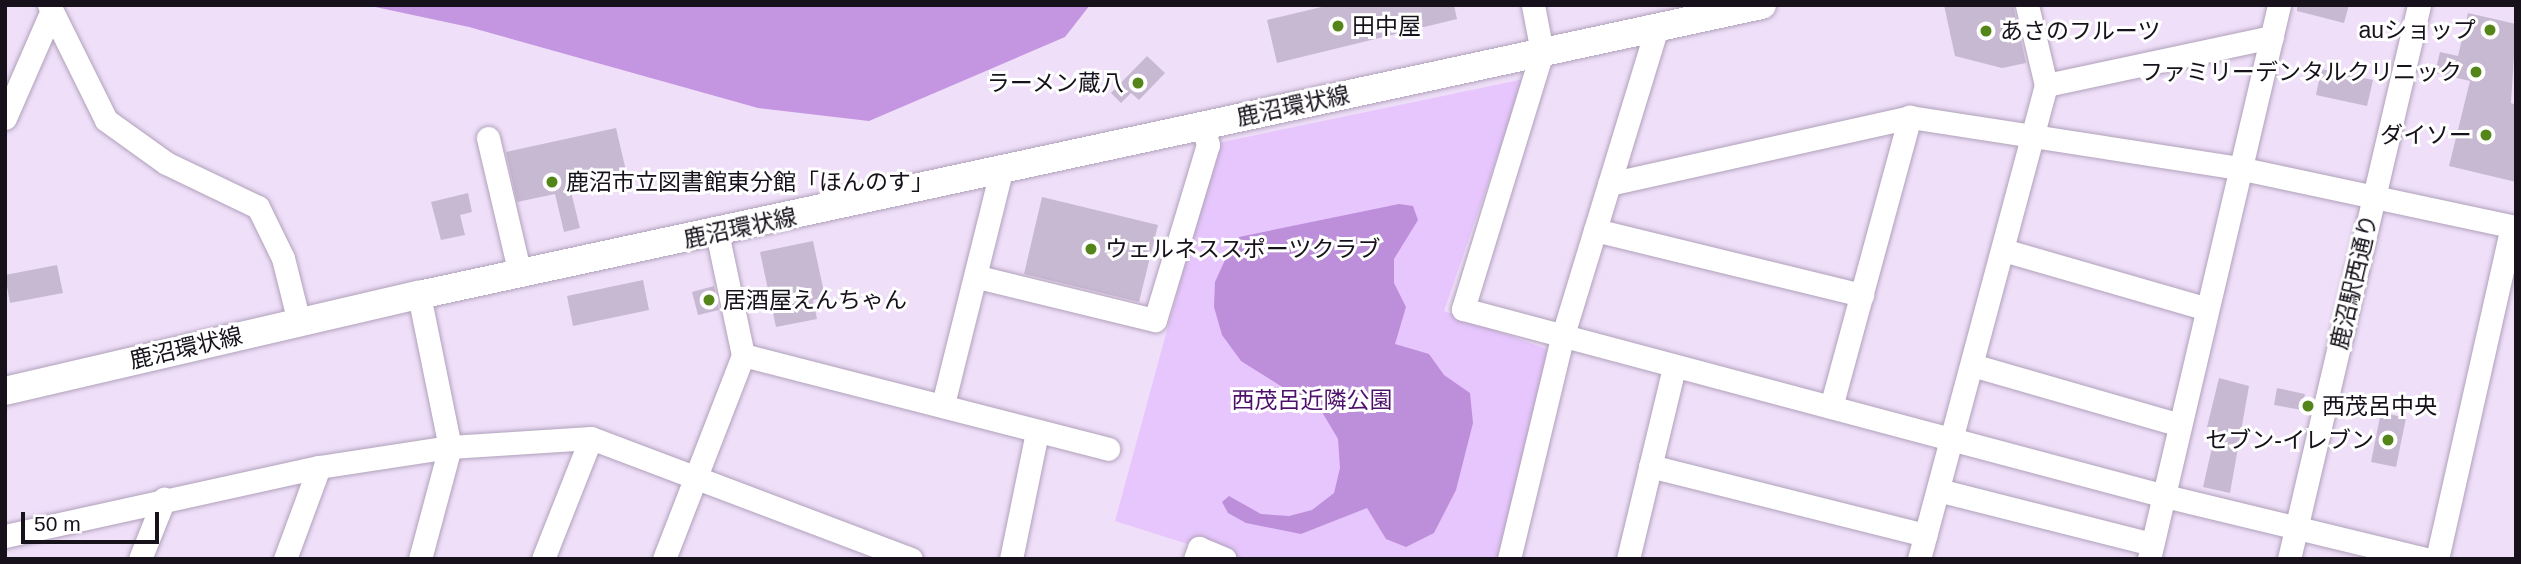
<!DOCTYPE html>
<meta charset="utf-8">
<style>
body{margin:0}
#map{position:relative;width:2521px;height:564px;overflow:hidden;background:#efdff9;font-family:Helvetica,"Noto Sans JP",sans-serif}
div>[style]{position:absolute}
.green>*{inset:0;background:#e7c6fd}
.forest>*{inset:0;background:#c496e1}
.water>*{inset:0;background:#bd8fda}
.building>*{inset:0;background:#c8b9d2}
.roads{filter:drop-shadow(0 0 2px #b0a1ba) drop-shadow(0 0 2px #b0a1ba)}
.minor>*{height:23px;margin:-11.5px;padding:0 11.5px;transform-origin:11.5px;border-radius:11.5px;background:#fff}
.major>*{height:28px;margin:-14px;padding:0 14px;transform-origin:14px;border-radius:14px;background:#fff}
.dots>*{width:19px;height:19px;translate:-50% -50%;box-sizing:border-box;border:4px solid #fff;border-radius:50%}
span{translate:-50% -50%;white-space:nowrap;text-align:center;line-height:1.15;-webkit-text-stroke:6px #fff;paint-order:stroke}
.poi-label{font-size:23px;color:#16111a}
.left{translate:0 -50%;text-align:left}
.right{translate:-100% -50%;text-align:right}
.street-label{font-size:23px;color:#16111a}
.park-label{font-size:23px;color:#4e116b}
.frame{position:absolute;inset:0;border:7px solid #16111a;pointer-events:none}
.scale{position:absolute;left:21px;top:512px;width:138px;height:32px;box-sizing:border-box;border:4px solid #16111a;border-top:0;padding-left:9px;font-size:21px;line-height:24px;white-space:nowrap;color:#16111a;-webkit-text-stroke:5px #fff;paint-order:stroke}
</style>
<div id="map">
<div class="green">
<i style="clip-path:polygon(1524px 79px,1444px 311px,1549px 350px,1497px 559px,1235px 559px,1115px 521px,1218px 143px)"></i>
</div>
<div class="forest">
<i style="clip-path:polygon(366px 5px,1090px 5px,1065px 37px,869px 121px,758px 108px,469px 27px)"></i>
</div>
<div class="water">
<i style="clip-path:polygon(1399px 204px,1413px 206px,1418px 220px,1394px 259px,1394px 283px,1406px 307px,1395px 344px,1429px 354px,1444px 375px,1470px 393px,1473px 423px,1456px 490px,1434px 533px,1406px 547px,1386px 539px,1367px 508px,1301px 534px,1246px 523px,1228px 513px,1222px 502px,1229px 496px,1261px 514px,1289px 516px,1312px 510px,1334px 493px,1340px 468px,1338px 439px,1322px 412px,1241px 361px,1222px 335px,1214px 307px,1215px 282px,1229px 251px,1239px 237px)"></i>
</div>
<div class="building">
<i style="clip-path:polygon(1330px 5px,1454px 5px,1457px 19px,1277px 63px,1267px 20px)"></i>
<i style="clip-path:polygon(1944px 5px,2013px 5px,2026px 63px,2002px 68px,1955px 56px)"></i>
<i style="clip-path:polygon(2297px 5px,2349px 5px,2344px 23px,2297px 11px)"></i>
<i style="clip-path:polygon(2468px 13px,2516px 24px,2511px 103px,2516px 105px,2516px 182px,2449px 166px,2470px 81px,2435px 73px,2440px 52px,2458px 56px)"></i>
<i style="clip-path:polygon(1147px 56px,1165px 73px,1139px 100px,1131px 93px,1121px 103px,1111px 93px)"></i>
<i style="clip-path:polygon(2321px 69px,2373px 80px,2367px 106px,2316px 95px)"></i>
<i style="clip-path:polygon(616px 128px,627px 175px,570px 188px,580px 228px,564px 232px,555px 194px,517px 202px,506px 152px)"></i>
<i style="clip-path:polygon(468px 193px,472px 212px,460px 215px,465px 235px,441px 240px,431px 202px)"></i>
<i style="clip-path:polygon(1042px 197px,1158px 225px,1139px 302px,1024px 274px)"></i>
<i style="clip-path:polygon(813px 241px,825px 297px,813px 300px,817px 319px,776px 327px,760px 252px)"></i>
<i style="clip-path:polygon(57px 265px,63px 293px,10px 303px,5px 275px)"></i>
<i style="clip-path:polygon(643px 280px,649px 310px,573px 326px,567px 296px)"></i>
<i style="clip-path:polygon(714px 286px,719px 310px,698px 315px,692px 292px)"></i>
<i style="clip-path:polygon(2219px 378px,2249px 386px,2230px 493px,2203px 487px,2216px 430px,2207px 427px)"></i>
<i style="clip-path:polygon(2277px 388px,2305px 394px,2302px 410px,2274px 405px)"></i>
<i style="clip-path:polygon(2381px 412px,2406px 418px,2396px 467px,2371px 462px)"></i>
</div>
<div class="roads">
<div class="minor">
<i style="left:49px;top:5px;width:128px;rotate:63.6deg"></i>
<i style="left:106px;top:120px;width:74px;rotate:35.6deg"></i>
<i style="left:166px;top:163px;width:102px;rotate:25.6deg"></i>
<i style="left:258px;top:207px;width:57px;rotate:63.9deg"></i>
<i style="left:283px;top:258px;width:66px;rotate:76deg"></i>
<i style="left:1533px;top:5px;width:48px;rotate:79.2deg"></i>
<i style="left:1542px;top:52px;width:269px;rotate:107.1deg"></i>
<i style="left:1463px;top:309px;width:722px;rotate:14.92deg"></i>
<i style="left:2161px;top:495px;width:273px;rotate:13.6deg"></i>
<i style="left:2046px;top:85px;width:231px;rotate:-12deg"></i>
<i style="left:5px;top:118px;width:112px;rotate:-66.4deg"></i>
<i style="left:488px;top:138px;width:140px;rotate:76.8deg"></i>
<i style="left:1609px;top:184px;width:308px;rotate:-12.5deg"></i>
<i style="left:1910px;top:117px;width:332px;rotate:8.8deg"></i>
<i style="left:2238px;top:168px;width:284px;rotate:12deg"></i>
<i style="left:1595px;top:230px;width:275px;rotate:13.7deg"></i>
<i style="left:2003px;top:250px;width:209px;rotate:16.1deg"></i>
<i style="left:978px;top:277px;width:182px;rotate:13.7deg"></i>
<i style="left:1155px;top:320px;width:183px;rotate:-73.2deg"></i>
<i style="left:1208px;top:145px;width:20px;rotate:-105deg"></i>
<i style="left:419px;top:295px;width:155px;rotate:78.5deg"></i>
<i style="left:450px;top:447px;width:116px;rotate:105deg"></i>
<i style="left:743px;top:355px;width:377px;rotate:14.4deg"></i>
<i style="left:1972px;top:365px;width:213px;rotate:16.1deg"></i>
<i style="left:943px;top:404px;width:240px;rotate:-76deg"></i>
<i style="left:1831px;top:407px;width:301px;rotate:-74.8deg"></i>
<i style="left:1650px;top:466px;width:284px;rotate:14.1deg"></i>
<i style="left:1938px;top:490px;width:221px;rotate:14.2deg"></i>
<i style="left:5px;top:536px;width:321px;rotate:-12.4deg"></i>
<i style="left:319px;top:467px;width:133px;rotate:-8.7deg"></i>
<i style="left:450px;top:447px;width:141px;rotate:-3.7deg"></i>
<i style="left:591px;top:438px;width:342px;rotate:20.7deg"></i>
<i style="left:140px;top:559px;width:65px;rotate:-68.2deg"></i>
<i style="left:285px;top:559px;width:98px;rotate:-69.7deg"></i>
<i style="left:543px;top:559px;width:130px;rotate:-68.4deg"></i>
<i style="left:664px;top:559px;width:219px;rotate:-68.8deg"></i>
<i style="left:743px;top:355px;width:125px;rotate:-102deg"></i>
<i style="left:1011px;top:559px;width:130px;rotate:-78.4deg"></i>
<i style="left:1195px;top:559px;width:12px;rotate:-70deg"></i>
<i style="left:1199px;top:548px;width:28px;rotate:23deg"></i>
<i style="left:1509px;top:559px;width:227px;rotate:-76.5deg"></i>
<i style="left:1562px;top:338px;width:325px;rotate:-73deg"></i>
<i style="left:1628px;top:559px;width:197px;rotate:-76.5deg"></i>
<i style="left:1919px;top:559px;width:491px;rotate:-75deg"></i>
<i style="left:2046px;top:85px;width:82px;rotate:-103.4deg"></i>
<i style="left:2149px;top:559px;width:569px;rotate:-76.79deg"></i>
<i style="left:2289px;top:559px;width:569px;rotate:-76.79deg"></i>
<i style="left:2437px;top:559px;width:340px;rotate:-77.3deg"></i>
</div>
<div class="major">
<i style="left:5px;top:391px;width:425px;rotate:-13.1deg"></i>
<i style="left:419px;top:295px;width:1374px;rotate:-12.19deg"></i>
</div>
</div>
<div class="dots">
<i style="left:1338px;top:26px;background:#548519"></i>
<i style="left:2490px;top:30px;background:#548519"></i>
<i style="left:1986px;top:31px;background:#548519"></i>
<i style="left:2476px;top:72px;background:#548519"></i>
<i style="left:1138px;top:83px;background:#548519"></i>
<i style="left:2486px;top:135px;background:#548519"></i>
<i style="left:552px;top:182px;background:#548519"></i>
<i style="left:1091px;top:249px;background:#548519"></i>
<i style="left:709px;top:300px;background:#548519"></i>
<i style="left:2308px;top:406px;background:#548519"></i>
<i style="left:2388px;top:440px;background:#548519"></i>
</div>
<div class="poi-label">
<span class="left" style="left:1352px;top:26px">田中屋</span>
<span class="right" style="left:2476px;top:30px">auショップ</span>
<span class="left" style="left:2000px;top:31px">あさのフルーツ</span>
<span class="right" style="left:2462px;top:72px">ファミリーデンタルクリニック</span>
<span class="right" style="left:1124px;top:83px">ラーメン蔵八</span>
<span class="right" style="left:2472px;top:135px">ダイソー</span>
<span class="left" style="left:566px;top:182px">鹿沼市立図書館東分館「ほんのす」</span>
<span class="left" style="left:1105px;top:249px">ウェルネススポーツクラブ</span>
<span class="left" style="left:723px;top:300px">居酒屋えんちゃん</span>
<span class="left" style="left:2322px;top:406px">西茂呂中央</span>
<span class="right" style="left:2374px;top:440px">セブン-イレブン</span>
</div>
<div class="street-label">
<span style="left:1293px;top:106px;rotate:-12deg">鹿沼環状線</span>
<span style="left:740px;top:228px;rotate:-12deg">鹿沼環状線</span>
<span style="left:2354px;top:282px;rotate:-77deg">鹿沼駅西通り</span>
<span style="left:186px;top:348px;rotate:-13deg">鹿沼環状線</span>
</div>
<div class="park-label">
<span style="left:1312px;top:400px">西茂呂近隣公園</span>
</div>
<div class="frame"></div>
<div class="scale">50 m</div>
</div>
